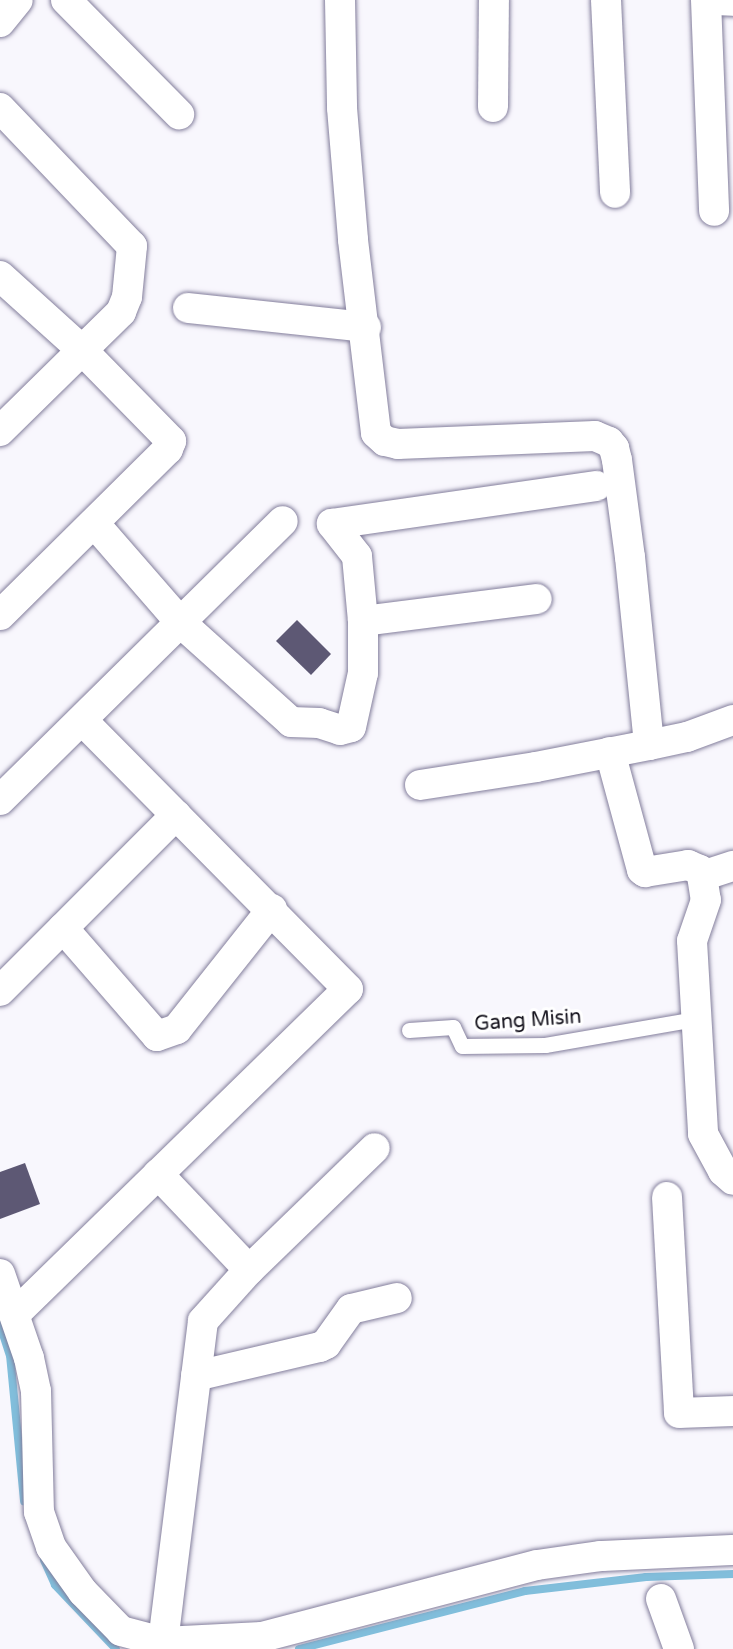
<!DOCTYPE html>
<style>
body{margin:0}
#map{position:relative;width:733px;height:1649px;overflow:hidden;background:#f8f7fd;font-family:"Varela Round",sans-serif}
div>[style]{position:absolute}
.stream>*{height:8px;margin:-4px;padding:0 4px;transform-origin:4px;border-radius:4px;background:#81bedb}
.building>*{inset:0;background:#5d5874}
.roads{filter:drop-shadow(0 0 2px #837e9c) drop-shadow(0 0 2px #837e9c)}
.lane>*{height:15px;margin:-7.5px;padding:0 7.5px;transform-origin:7.5px;border-radius:7.5px;background:#fff}
.street>*{height:30px;margin:-15px;padding:0 15px;transform-origin:15px;border-radius:15px;background:#fff}
span{translate:-50% -50%;white-space:nowrap;text-align:center;line-height:1.15;-webkit-text-stroke:6px #fff;paint-order:stroke}
.street-label{font-size:20px;color:#110f19}
</style>
<div id="map">
<div class="stream">
<i style="left:0;top:1325px;width:32px;rotate:72deg"></i>
<i style="left:10px;top:1355px;width:147px;rotate:84.5deg"></i>
<i style="left:44px;top:1560px;width:27px;rotate:66deg"></i>
<i style="left:55px;top:1585px;width:88px;rotate:46.4deg"></i>
<i style="left:299px;top:1649px;width:233px;rotate:-14.4deg"></i>
<i style="left:525px;top:1591px;width:122px;rotate:-6.6deg"></i>
<i style="left:646px;top:1577px;width:87px;rotate:-2deg"></i>
</div>
<div class="building">
<i style="clip-path:polygon(297px 620px,331px 654px,311px 675px,276px 641px)"></i>
<i style="clip-path:polygon(25px 1163px,40px 1204px,0 1219px,0 1172px)"></i>
</div>
<div class="roads">
<div class="lane">
<i style="left:409px;top:1030px;width:44px;rotate:-3.9deg"></i>
<i style="left:453px;top:1027px;width:21px;rotate:65deg"></i>
<i style="left:462px;top:1046px;width:83px;rotate:-0.7deg"></i>
<i style="left:545px;top:1045px;width:153px;rotate:-9.8deg"></i>
</div>
<div class="street">
<i style="left:66px;top:0;width:161px;rotate:45.3deg"></i>
<i style="left:340px;top:0;width:108px;rotate:88.9deg"></i>
<i style="left:342px;top:108px;width:132px;rotate:85.2deg"></i>
<i style="left:353px;top:240px;width:194px;rotate:83.2deg"></i>
<i style="left:376px;top:433px;width:12px;rotate:42deg"></i>
<i style="left:385px;top:441px;width:13px;rotate:13deg"></i>
<i style="left:398px;top:444px;width:197px;rotate:-2.3deg"></i>
<i style="left:595px;top:436px;width:15px;rotate:23deg"></i>
<i style="left:609px;top:442px;width:8px;rotate:50deg"></i>
<i style="left:614px;top:448px;width:12px;rotate:76deg"></i>
<i style="left:617px;top:460px;width:98px;rotate:82.4deg"></i>
<i style="left:630px;top:557px;width:189px;rotate:84.2deg"></i>
<i style="left:606px;top:0;width:193px;rotate:87.3deg"></i>
<i style="left:706px;top:0;width:211px;rotate:87.8deg"></i>
<i style="left:716px;top:0;width:17px;rotate:3deg"></i>
<i style="left:0;top:22px;width:28px;rotate:-51deg"></i>
<i style="left:493px;top:107px;width:107px;rotate:-89.5deg"></i>
<i style="left:0;top:108px;width:191px;rotate:46.3deg"></i>
<i style="left:132px;top:246px;width:51px;rotate:95.6deg"></i>
<i style="left:127px;top:297px;width:16px;rotate:112deg"></i>
<i style="left:121px;top:312px;width:170px;rotate:135.5deg"></i>
<i style="left:0;top:276px;width:112px;rotate:42.1deg"></i>
<i style="left:83px;top:351px;width:126px;rotate:45.6deg"></i>
<i style="left:171px;top:441px;width:9px;rotate:111deg"></i>
<i style="left:168px;top:449px;width:236px;rotate:135.3deg"></i>
<i style="left:188px;top:308px;width:179px;rotate:6.1deg"></i>
<i style="left:94px;top:523px;width:131px;rotate:49deg"></i>
<i style="left:180px;top:622px;width:149px;rotate:42deg"></i>
<i style="left:291px;top:722px;width:28px;rotate:2deg"></i>
<i style="left:319px;top:723px;width:22px;rotate:18deg"></i>
<i style="left:340px;top:730px;width:11px;rotate:-15deg"></i>
<i style="left:351px;top:727px;width:55px;rotate:-77.5deg"></i>
<i style="left:363px;top:673px;width:52px;rotate:-90deg"></i>
<i style="left:363px;top:621px;width:65px;rotate:-95.3deg"></i>
<i style="left:357px;top:556px;width:41px;rotate:-128deg"></i>
<i style="left:332px;top:524px;width:267px;rotate:-8.2deg"></i>
<i style="left:363px;top:621px;width:175px;rotate:-7.2deg"></i>
<i style="left:610px;top:752px;width:122px;rotate:74.8deg"></i>
<i style="left:642px;top:870px;width:4px;rotate:34deg"></i>
<i style="left:645px;top:872px;width:44px;rotate:-9.2deg"></i>
<i style="left:688px;top:865px;width:13px;rotate:23deg"></i>
<i style="left:700px;top:870px;width:6px;rotate:72deg"></i>
<i style="left:702px;top:876px;width:24px;rotate:81deg"></i>
<i style="left:706px;top:900px;width:43px;rotate:108.9deg"></i>
<i style="left:692px;top:941px;width:193px;rotate:86.7deg"></i>
<i style="left:703px;top:1134px;width:42px;rotate:61.6deg"></i>
<i style="left:723px;top:1171px;width:13px;rotate:42deg"></i>
<i style="left:420px;top:785px;width:117px;rotate:-8.8deg"></i>
<i style="left:536px;top:767px;width:115px;rotate:-11deg"></i>
<i style="left:649px;top:745px;width:39px;rotate:-12deg"></i>
<i style="left:687px;top:737px;width:49px;rotate:-20.3deg"></i>
<i style="left:0;top:800px;width:397px;rotate:-44.6deg"></i>
<i style="left:702px;top:876px;width:33px;rotate:-18deg"></i>
<i style="left:63px;top:928px;width:143px;rotate:49deg"></i>
<i style="left:157px;top:1036px;width:21px;rotate:-19deg"></i>
<i style="left:177px;top:1029px;width:153px;rotate:-51.6deg"></i>
<i style="left:0;top:991px;width:249px;rotate:-45deg"></i>
<i style="left:158px;top:1174px;width:132px;rotate:46.5deg"></i>
<i style="left:667px;top:1197px;width:216px;rotate:86.8deg"></i>
<i style="left:679px;top:1413px;width:54px;rotate:-2.1deg"></i>
<i style="left:0;top:1274px;width:89px;rotate:71deg"></i>
<i style="left:29px;top:1358px;width:34px;rotate:78deg"></i>
<i style="left:36px;top:1391px;width:121px;rotate:88.6deg"></i>
<i style="left:39px;top:1512px;width:37px;rotate:71deg"></i>
<i style="left:51px;top:1547px;width:55px;rotate:54.6deg"></i>
<i style="left:83px;top:1592px;width:54px;rotate:45.7deg"></i>
<i style="left:121px;top:1631px;width:43px;rotate:14.7deg"></i>
<i style="left:163px;top:1642px;width:99px;rotate:-2.9deg"></i>
<i style="left:262px;top:1637px;width:284px;rotate:-14.7deg"></i>
<i style="left:537px;top:1565px;width:65px;rotate:-8deg"></i>
<i style="left:601px;top:1556px;width:132px;rotate:-2.6deg"></i>
<i style="left:15px;top:1314px;width:465px;rotate:-44.3deg"></i>
<i style="left:348px;top:989px;width:378px;rotate:-134.7deg"></i>
<i style="left:196px;top:1376px;width:127px;rotate:-13.2deg"></i>
<i style="left:320px;top:1347px;width:7px;rotate:-27deg"></i>
<i style="left:326px;top:1344px;width:43px;rotate:-54.5deg"></i>
<i style="left:351px;top:1309px;width:47px;rotate:-13.4deg"></i>
<i style="left:661px;top:1599px;width:53px;rotate:70.2deg"></i>
<i style="left:163px;top:1642px;width:323px;rotate:-82.9deg"></i>
<i style="left:203px;top:1321px;width:69px;rotate:-48deg"></i>
<i style="left:249px;top:1270px;width:175px;rotate:-44.1deg"></i>
</div>
</div>
<div class="street-label">
<span style="left:528px;top:1021px;rotate:-4deg">Gang Misin</span>
</div>
</div>
